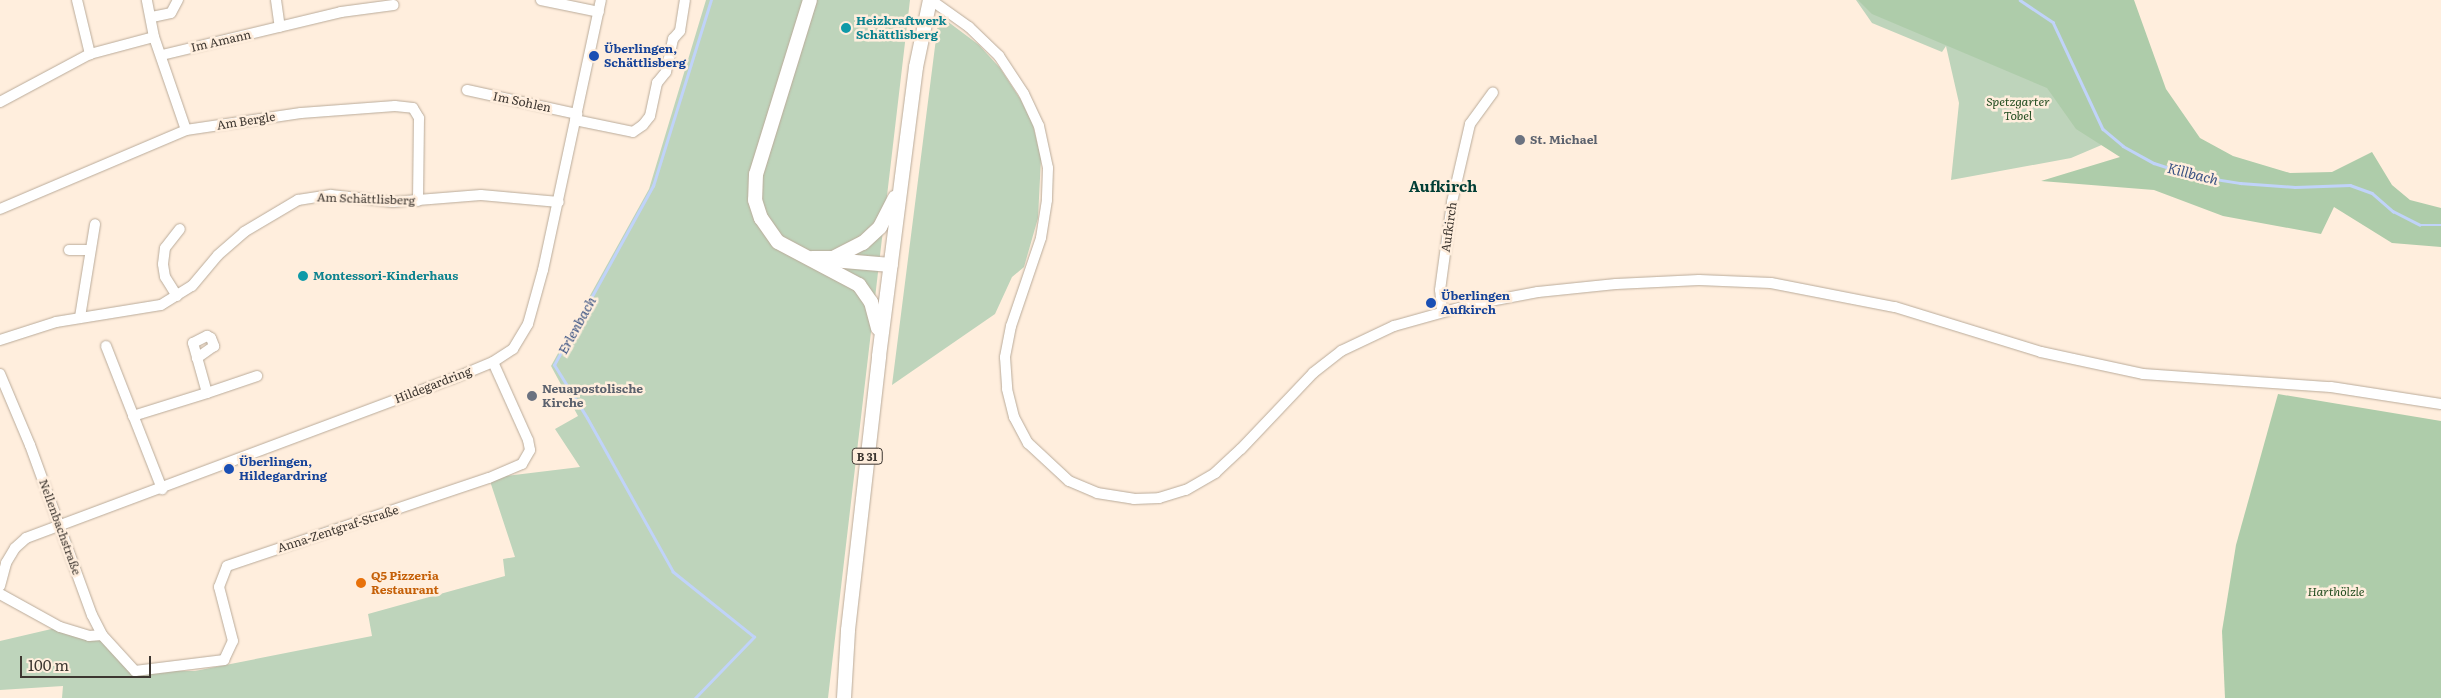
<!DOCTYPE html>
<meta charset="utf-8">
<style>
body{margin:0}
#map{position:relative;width:2441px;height:698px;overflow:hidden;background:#fed;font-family:Literata,serif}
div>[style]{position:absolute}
.green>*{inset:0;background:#bed4bb}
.forest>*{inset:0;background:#aeccaa}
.stream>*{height:2.5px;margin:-1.25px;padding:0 1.25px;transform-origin:1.25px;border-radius:1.25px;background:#c0d3f9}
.roads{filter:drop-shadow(0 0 1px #baab9a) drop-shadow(0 0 1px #baab9a)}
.minor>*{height:10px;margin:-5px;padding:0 5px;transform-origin:5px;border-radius:5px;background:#fff}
.major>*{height:14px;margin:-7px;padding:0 7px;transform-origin:7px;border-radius:7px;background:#fff}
.dots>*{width:14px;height:14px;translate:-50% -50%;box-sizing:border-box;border:2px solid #fed;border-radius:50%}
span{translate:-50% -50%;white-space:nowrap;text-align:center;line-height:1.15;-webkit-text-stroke:5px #fed;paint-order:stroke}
.shield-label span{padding:1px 4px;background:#fed;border:1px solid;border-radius:4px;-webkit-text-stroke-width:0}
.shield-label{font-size:11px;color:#3d3630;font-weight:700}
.culture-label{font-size:12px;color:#0d838f;font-weight:700}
.left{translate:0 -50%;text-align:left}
.street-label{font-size:12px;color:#3d3630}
.transit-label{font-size:12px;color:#164399;font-weight:700}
.park-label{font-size:12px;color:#244e21;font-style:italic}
.worship-label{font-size:12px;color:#5b616d;font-weight:700}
.food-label{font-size:12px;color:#c56008;font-weight:700}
.water-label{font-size:14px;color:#3a5283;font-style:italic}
.quarter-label{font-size:15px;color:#003e35;font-weight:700}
.scale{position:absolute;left:20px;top:656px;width:131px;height:22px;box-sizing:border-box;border:2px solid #3d3630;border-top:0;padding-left:6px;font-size:15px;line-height:18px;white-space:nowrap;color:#3d3630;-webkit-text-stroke:4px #fed;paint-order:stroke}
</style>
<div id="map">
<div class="green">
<i style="clip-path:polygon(706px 0,910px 0,828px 698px,62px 698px,63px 686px,0 690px,0 641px,60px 627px,102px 635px,135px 671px,195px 671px,372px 636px,368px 614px,505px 576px,503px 559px,515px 557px,489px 478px,580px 467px,555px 429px,578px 416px,551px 366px,649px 189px)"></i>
<i style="clip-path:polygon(1856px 0,2046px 0,2118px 138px,2071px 158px,1951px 180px,1959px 103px,1946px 46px,1942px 52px,1872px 23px)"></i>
<i style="clip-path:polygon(939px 15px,979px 45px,1000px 68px,1021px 100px,1033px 125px,1041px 158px,1038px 218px,1024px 267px,1012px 277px,995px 314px,892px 385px)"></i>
</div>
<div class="forest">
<i style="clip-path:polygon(1858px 0,2134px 0,2166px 89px,2200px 138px,2233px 156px,2290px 173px,2332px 172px,2372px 152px,2392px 185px,2410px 200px,2441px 208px,2441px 247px,2392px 243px,2334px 207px,2321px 234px,2223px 216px,2154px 190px,2041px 181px,2120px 157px,2076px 129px,2047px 88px,1872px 14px)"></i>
<i style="clip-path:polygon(2278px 394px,2441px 421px,2441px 698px,2225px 698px,2222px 631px,2236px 545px)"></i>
</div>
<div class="stream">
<i style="left:2020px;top:0;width:40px;rotate:34deg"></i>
<i style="left:2053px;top:22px;width:118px;rotate:65deg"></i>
<i style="left:2103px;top:129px;width:26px;rotate:40deg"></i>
<i style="left:2123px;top:146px;width:35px;rotate:29deg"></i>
<i style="left:2154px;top:163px;width:38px;rotate:18deg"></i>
<i style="left:2190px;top:175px;width:51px;rotate:9.1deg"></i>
<i style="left:2240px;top:183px;width:55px;rotate:4.2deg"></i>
<i style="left:2295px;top:187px;width:55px;rotate:-2.1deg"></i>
<i style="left:2350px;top:185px;width:23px;rotate:20deg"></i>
<i style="left:2372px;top:193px;width:28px;rotate:41deg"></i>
<i style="left:2393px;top:211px;width:30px;rotate:27deg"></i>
<i style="left:2420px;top:225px;width:21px"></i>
<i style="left:695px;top:698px;width:85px;rotate:-46deg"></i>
<i style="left:754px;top:637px;width:104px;rotate:-141.3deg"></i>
<i style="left:673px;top:572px;width:176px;rotate:-119.2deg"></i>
<i style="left:587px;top:418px;width:62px;rotate:-121.9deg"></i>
<i style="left:554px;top:365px;width:205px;rotate:-61.1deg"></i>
<i style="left:653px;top:186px;width:195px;rotate:-72.7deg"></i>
</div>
<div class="roads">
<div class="minor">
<i style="left:77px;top:0;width:56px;rotate:76.5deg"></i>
<i style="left:276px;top:0;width:27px;rotate:82deg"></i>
<i style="left:541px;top:0;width:59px;rotate:11.7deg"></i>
<i style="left:931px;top:0;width:47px;rotate:35.4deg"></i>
<i style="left:969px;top:27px;width:42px;rotate:44deg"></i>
<i style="left:999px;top:56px;width:45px;rotate:56.7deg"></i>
<i style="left:1024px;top:94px;width:35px;rotate:65deg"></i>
<i style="left:1039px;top:126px;width:43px;rotate:77.9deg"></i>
<i style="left:1048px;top:168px;width:32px;rotate:92deg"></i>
<i style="left:1047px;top:200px;width:38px;rotate:99deg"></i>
<i style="left:1041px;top:238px;width:93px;rotate:108.8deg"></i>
<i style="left:1011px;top:326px;width:32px;rotate:101deg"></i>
<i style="left:1005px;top:357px;width:32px;rotate:86deg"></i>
<i style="left:1007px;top:389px;width:29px;rotate:76deg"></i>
<i style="left:1014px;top:417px;width:30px;rotate:62deg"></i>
<i style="left:1028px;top:443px;width:56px;rotate:42.8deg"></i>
<i style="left:1069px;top:481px;width:30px;rotate:23deg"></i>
<i style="left:1097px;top:493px;width:37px;rotate:9deg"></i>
<i style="left:1134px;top:499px;width:25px;rotate:-2deg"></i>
<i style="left:1159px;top:498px;width:28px;rotate:-17deg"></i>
<i style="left:1186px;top:490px;width:34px;rotate:-30deg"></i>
<i style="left:1215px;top:473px;width:35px;rotate:-43deg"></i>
<i style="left:1241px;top:449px;width:105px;rotate:-46.5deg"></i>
<i style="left:1313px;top:373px;width:36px;rotate:-38deg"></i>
<i style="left:1341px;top:351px;width:59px;rotate:-25.3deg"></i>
<i style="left:1394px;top:326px;width:78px;rotate:-15.6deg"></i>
<i style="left:1469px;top:305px;width:70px;rotate:-10.7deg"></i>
<i style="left:1538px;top:292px;width:78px;rotate:-5.9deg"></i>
<i style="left:1616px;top:284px;width:83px;rotate:-2.8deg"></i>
<i style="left:1699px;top:280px;width:72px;rotate:2.4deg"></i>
<i style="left:1771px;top:283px;width:126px;rotate:11deg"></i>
<i style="left:1895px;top:307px;width:153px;rotate:17.1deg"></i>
<i style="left:2041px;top:352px;width:104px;rotate:12.2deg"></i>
<i style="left:2143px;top:374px;width:188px;rotate:4deg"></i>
<i style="left:2331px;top:387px;width:111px;rotate:8.8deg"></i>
<i style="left:152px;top:17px;width:19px;rotate:-12deg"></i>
<i style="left:171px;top:13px;width:15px;rotate:-62deg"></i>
<i style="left:154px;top:37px;width:98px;rotate:71deg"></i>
<i style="left:162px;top:55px;width:184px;rotate:-13.5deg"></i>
<i style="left:341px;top:12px;width:53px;rotate:-7.5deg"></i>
<i style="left:467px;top:90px;width:113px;rotate:12.3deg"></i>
<i style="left:0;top:102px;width:102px;rotate:-28.1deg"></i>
<i style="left:90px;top:54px;width:66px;rotate:-14.9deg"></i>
<i style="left:154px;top:37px;width:38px;rotate:-101deg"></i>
<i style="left:575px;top:120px;width:59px;rotate:11.7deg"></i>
<i style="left:633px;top:132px;width:12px;rotate:-35deg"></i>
<i style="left:643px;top:125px;width:11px;rotate:-52deg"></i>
<i style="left:650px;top:116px;width:34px;rotate:-78deg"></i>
<i style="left:657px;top:83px;width:14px;rotate:-51deg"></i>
<i style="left:666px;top:72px;width:34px;rotate:-78deg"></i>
<i style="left:673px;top:39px;width:11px;rotate:-49deg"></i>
<i style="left:680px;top:31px;width:31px;rotate:-81deg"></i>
<i style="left:0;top:209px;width:202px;rotate:-23deg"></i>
<i style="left:186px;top:130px;width:116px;rotate:-8.4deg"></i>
<i style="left:301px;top:113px;width:94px;rotate:-4.3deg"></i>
<i style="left:395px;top:106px;width:18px;rotate:6deg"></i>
<i style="left:413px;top:108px;width:12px;rotate:59deg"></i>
<i style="left:419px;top:118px;width:83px;rotate:90.7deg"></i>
<i style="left:69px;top:250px;width:21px"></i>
<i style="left:177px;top:296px;width:22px;rotate:-122deg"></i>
<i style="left:165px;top:277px;width:13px;rotate:-99deg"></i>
<i style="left:163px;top:264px;width:16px;rotate:-83deg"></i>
<i style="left:165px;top:248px;width:24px;rotate:-52deg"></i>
<i style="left:1442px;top:311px;width:21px;rotate:-95deg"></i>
<i style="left:1440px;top:290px;width:89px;rotate:-82.2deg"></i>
<i style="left:1452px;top:202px;width:80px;rotate:-77deg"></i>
<i style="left:1470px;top:124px;width:39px;rotate:-54deg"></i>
<i style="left:80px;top:317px;width:94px;rotate:-80.8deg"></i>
<i style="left:0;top:340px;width:59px;rotate:-17.8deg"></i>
<i style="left:56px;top:322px;width:106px;rotate:-9.2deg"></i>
<i style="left:161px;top:305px;width:36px;rotate:-32deg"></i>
<i style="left:192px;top:286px;width:40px;rotate:-50deg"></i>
<i style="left:218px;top:255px;width:35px;rotate:-41deg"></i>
<i style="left:244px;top:232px;width:63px;rotate:-30.7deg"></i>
<i style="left:298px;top:200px;width:33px;rotate:-9deg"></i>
<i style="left:331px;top:195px;width:62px;rotate:6.4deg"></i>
<i style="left:393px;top:202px;width:88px;rotate:-4.5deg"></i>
<i style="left:481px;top:195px;width:78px;rotate:5.1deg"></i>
<i style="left:106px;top:346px;width:154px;rotate:68.6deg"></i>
<i style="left:0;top:374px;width:77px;rotate:67.1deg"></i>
<i style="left:30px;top:445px;width:181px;rotate:70deg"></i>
<i style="left:92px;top:615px;width:22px;rotate:63deg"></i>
<i style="left:102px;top:635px;width:49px;rotate:47.5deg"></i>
<i style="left:135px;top:671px;width:90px;rotate:-7deg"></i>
<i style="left:224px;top:660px;width:21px;rotate:-65deg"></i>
<i style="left:233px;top:641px;width:56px;rotate:-104.5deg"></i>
<i style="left:219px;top:587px;width:22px;rotate:-69deg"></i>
<i style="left:227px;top:566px;width:276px;rotate:-18.6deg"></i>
<i style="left:489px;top:478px;width:36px;rotate:-23deg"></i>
<i style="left:522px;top:464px;width:16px;rotate:-60deg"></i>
<i style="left:530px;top:450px;width:10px;rotate:-101deg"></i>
<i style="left:528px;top:440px;width:85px;rotate:-114.2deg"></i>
<i style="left:207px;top:393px;width:53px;rotate:-18.8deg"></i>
<i style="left:133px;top:416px;width:77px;rotate:-17.3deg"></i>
<i style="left:207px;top:393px;width:52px;rotate:-105.6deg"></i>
<i style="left:193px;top:343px;width:16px;rotate:-27deg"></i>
<i style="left:207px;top:336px;width:4px;rotate:27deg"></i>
<i style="left:211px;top:338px;width:9px;rotate:69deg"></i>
<i style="left:214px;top:346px;width:21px;rotate:145deg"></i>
<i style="left:0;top:586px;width:24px;rotate:-75deg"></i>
<i style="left:6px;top:563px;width:17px;rotate:-59deg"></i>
<i style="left:15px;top:548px;width:15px;rotate:-42deg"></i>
<i style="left:26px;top:538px;width:455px;rotate:-20.5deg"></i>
<i style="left:452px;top:379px;width:44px;rotate:-22.5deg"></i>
<i style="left:493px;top:362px;width:24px;rotate:-33deg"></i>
<i style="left:513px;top:349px;width:29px;rotate:-59deg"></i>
<i style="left:528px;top:324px;width:56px;rotate:-74.5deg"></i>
<i style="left:543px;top:270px;width:276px;rotate:-77.9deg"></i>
<i style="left:0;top:594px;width:68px;rotate:28.8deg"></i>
<i style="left:60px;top:627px;width:30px;rotate:17deg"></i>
<i style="left:89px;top:636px;width:13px;rotate:-4deg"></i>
</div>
<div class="major">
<i style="left:810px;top:0;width:182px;rotate:107.2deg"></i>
<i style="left:756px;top:174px;width:26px;rotate:92deg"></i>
<i style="left:755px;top:200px;width:19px;rotate:72deg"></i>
<i style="left:761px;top:218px;width:29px;rotate:55deg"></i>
<i style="left:778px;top:242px;width:92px;rotate:28deg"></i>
<i style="left:859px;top:285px;width:21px;rotate:55deg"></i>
<i style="left:871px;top:302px;width:27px;rotate:75deg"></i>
<i style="left:812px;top:258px;width:21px"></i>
<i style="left:833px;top:258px;width:34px;rotate:-27deg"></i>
<i style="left:863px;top:243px;width:23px;rotate:-43deg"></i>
<i style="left:880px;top:227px;width:33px;rotate:-63deg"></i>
<i style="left:832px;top:260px;width:59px;rotate:4.8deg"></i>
<i style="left:844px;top:698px;width:68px;rotate:-86.6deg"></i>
<i style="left:848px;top:630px;width:276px;rotate:-83.5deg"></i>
<i style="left:879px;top:356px;width:291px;rotate:-82.7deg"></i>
<i style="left:916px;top:67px;width:68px;rotate:-78.2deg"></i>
</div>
</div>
<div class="dots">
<i style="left:846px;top:28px;background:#0f9aa8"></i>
<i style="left:594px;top:56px;background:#1a4fb4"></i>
<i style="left:1520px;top:140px;background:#6b7280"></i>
<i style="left:303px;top:276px;background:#0f9aa8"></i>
<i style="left:1431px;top:303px;background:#1a4fb4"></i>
<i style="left:532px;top:396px;background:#6b7280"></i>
<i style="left:229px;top:469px;background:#1a4fb4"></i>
<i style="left:361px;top:583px;background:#e8710a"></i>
</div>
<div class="shield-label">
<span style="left:867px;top:456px">B 31</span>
</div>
<div class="culture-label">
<span class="left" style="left:856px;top:28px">Heizkraftwerk<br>Schättlisberg</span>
<span class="left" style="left:313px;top:276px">Montessori-Kinderhaus</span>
</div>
<div class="street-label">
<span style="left:221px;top:41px;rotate:-13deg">Im Amann</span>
<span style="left:522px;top:102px;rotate:12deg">Im Sohlen</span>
<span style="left:246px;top:121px;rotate:-9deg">Am Bergle</span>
<span style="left:366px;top:199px;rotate:2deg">Am Schättlisberg</span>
<span style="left:1449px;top:227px;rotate:-82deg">Aufkirch</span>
<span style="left:433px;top:385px;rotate:-21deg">Hildegardring</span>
<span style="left:60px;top:527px;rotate:70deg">Nellenbachstraße</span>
<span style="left:338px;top:529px;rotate:-18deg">Anna-Zentgraf-Straße</span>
</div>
<div class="transit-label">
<span class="left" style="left:604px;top:56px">Überlingen,<br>Schättlisberg</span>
<span class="left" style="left:1441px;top:303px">Überlingen<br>Aufkirch</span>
<span class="left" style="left:239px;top:469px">Überlingen,<br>Hildegardring</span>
</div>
<div class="park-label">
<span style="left:2018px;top:109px">Spetzgarter<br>Tobel</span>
<span style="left:2336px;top:592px">Harthölzle</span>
</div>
<div class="worship-label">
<span class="left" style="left:1530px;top:140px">St. Michael</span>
<span class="left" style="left:542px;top:396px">Neuapostolische<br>Kirche</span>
</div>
<div class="food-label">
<span class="left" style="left:371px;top:583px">Q5 Pizzeria<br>Restaurant</span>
</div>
<div class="water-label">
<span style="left:2193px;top:173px;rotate:14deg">Killbach</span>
<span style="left:576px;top:325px;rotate:-61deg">Erlenbach</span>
</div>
<div class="quarter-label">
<span style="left:1443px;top:186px">Aufkirch</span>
</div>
<div class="scale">100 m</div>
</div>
